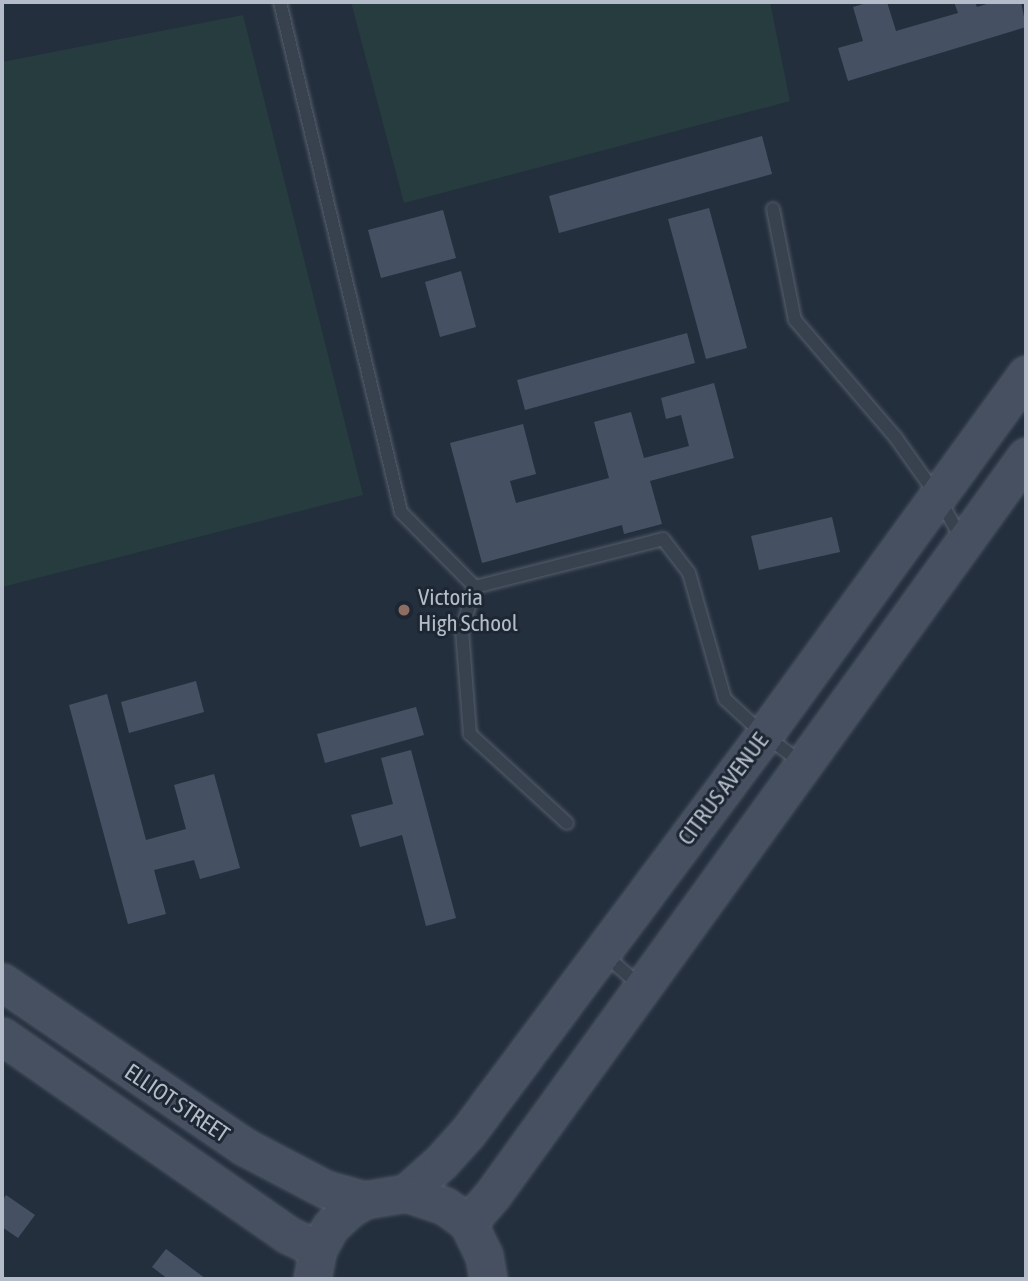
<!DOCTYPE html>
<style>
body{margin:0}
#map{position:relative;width:1028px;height:1281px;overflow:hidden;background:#242f3e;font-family:"Asap Condensed",sans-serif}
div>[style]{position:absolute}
.green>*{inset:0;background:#263c3f}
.building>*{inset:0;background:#455162}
.roads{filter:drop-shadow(0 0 2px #565f6c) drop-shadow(0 0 2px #565f6c)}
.lane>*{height:12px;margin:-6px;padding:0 6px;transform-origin:6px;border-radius:6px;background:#38414e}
.secondary>*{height:35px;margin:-17.5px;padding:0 17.5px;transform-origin:17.5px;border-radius:17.5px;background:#465061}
.dots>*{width:19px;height:19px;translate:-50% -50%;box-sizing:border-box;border:4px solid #1d2633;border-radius:50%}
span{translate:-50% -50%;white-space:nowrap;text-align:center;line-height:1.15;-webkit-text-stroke:6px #1d2633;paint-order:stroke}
.poi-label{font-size:23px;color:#b4bcc9}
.left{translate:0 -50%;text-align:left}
.street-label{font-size:23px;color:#b4bcc9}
.frame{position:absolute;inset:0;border:4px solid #b4bcc9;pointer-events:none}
</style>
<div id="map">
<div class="green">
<i style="clip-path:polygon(351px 2px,770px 2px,790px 101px,404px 203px)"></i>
<i style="clip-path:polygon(243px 15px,363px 495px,2px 587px,2px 62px)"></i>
</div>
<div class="building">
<i style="clip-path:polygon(870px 2px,887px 2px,896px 31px,958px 13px,954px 2px,975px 2px,977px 7px,993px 2px,1021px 2px,1026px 27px,848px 81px,838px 48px,863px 41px,853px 7px)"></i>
<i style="clip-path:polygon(762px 136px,772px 174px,559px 233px,549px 196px)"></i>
<i style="clip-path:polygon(709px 208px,747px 348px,706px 359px,668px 219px)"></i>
<i style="clip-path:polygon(443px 210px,456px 258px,381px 278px,368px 230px)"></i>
<i style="clip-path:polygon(461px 271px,476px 327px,440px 337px,425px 282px)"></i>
<i style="clip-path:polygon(687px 333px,695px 363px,525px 410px,517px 380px)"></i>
<i style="clip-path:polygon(714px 383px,734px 458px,650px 481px,662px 524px,624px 534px,622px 525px,482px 563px,450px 443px,523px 424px,536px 474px,510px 481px,516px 503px,609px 478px,594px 422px,631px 412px,644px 458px,689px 446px,681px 415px,666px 419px,661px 398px)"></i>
<i style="clip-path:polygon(832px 517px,840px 552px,759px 570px,751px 536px)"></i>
<i style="clip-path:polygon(196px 681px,204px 712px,129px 733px,121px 702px)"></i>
<i style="clip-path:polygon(107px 694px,146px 840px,186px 829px,174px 785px,214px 774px,240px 868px,200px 879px,194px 860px,154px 870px,166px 914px,128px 924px,69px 705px)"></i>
<i style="clip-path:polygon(416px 707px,424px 735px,325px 763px,317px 734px)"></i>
<i style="clip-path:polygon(411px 750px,456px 918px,426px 926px,402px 835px,360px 847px,351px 815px,393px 804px,381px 758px)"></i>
<i style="clip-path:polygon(6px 1195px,35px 1215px,18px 1238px,2px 1227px,2px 1201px)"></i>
<i style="clip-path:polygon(166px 1249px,206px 1279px,168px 1279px,152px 1267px)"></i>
</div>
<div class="roads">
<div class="lane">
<i style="left:280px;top:2px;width:524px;rotate:76.65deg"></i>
<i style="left:401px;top:512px;width:105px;rotate:45.4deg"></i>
<i style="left:773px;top:209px;width:113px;rotate:78.8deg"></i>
<i style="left:795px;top:320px;width:155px;rotate:49.4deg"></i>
<i style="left:896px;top:438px;width:72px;rotate:54.6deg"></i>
<i style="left:938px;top:497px;width:48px;rotate:60.3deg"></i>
<i style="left:567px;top:823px;width:132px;rotate:-137.5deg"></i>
<i style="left:470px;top:734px;width:105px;rotate:-94.4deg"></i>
<i style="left:462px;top:629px;width:44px;rotate:-72.8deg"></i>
<i style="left:475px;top:587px;width:194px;rotate:-14.3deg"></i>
<i style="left:663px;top:539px;width:43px;rotate:52.6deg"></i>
<i style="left:689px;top:573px;width:131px;rotate:74.1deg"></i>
<i style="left:725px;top:699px;width:53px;rotate:42.7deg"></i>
<i style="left:764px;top:735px;width:46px;rotate:36.1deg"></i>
<i style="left:603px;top:953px;width:48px;rotate:41.6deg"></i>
</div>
<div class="secondary">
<i style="left:2px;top:982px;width:292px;rotate:34.2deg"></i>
<i style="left:243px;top:1146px;width:93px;rotate:27.7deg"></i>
<i style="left:325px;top:1189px;width:41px;rotate:15.8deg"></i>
<i style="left:2px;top:1036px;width:348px;rotate:34.8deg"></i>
<i style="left:288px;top:1235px;width:33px;rotate:25deg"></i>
<i style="left:406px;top:1193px;width:47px;rotate:-41.5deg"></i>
<i style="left:441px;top:1162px;width:40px;rotate:-48deg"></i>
<i style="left:468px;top:1132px;width:495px;rotate:-53.3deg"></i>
<i style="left:764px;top:735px;width:446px;rotate:-54deg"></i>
<i style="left:468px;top:1223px;width:38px;rotate:-49deg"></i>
<i style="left:493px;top:1194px;width:910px;rotate:-54.16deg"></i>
<i style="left:312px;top:1279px;width:31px;rotate:-79deg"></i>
<i style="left:318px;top:1249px;width:25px;rotate:-61deg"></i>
<i style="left:330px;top:1227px;width:25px;rotate:-43deg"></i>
<i style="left:348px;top:1210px;width:19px;rotate:-32deg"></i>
<i style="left:364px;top:1200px;width:43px;rotate:-9.5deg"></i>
<i style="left:406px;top:1193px;width:41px;rotate:18.4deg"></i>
<i style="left:445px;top:1206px;width:29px;rotate:36deg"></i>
<i style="left:468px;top:1223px;width:37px;rotate:64deg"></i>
<i style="left:484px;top:1256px;width:23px;rotate:80deg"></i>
</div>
</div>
<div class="dots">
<i style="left:404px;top:610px;background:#8d6e63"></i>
</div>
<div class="poi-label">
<span class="left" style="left:418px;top:610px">Victoria<br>High School</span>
</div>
<div class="street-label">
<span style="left:723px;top:789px;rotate:-53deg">CITRUS AVENUE</span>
<span style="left:177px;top:1103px;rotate:34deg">ELLIOT STREET</span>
</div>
<div class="frame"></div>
</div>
